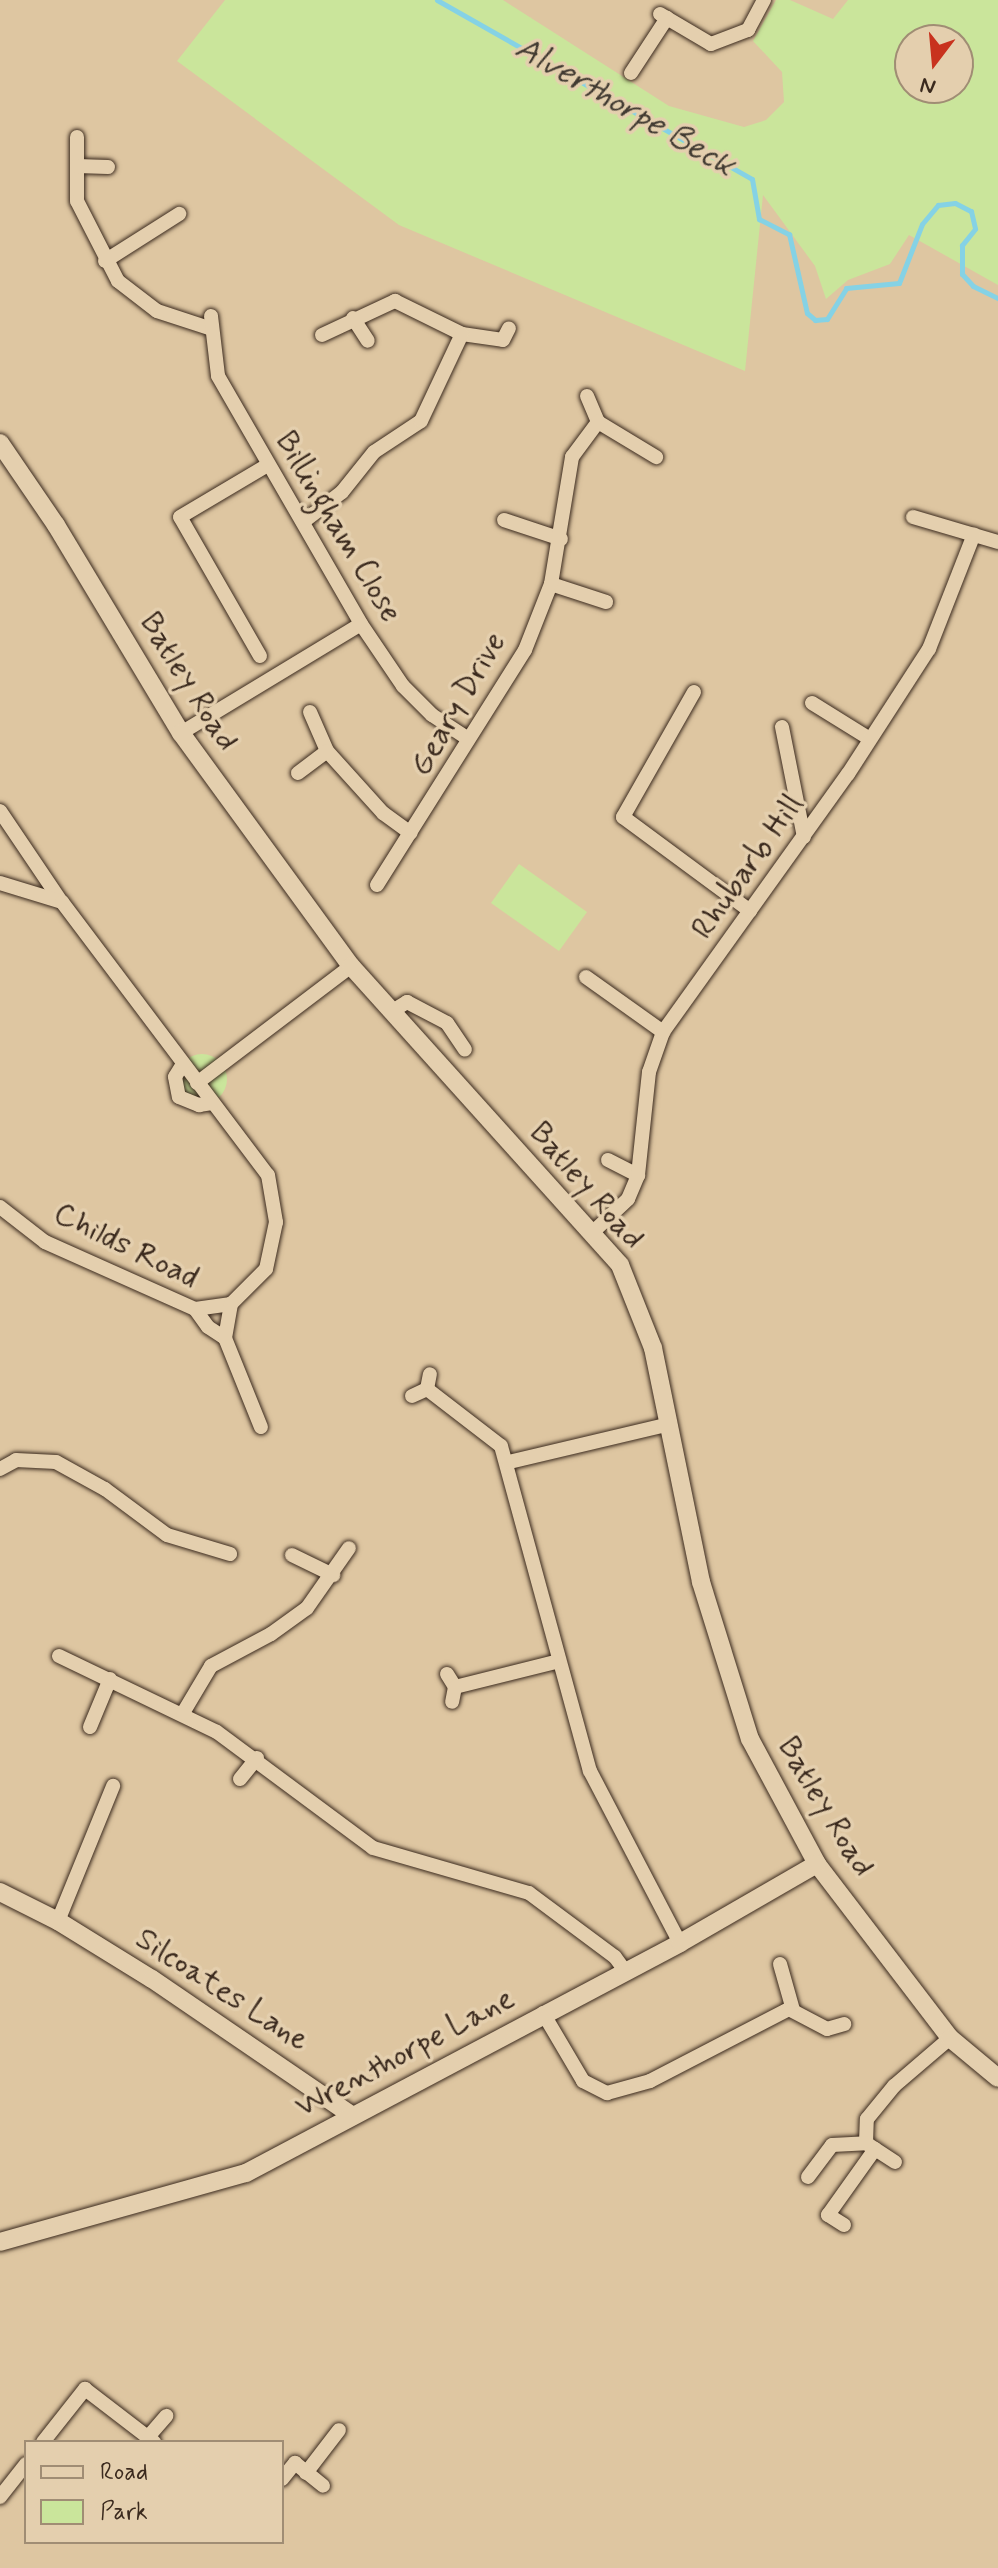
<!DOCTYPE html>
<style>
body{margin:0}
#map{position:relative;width:998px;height:2568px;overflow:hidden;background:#dec6a1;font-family:Mynerve,sans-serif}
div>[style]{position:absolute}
.green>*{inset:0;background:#cae59b}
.round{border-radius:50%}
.stream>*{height:5px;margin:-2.5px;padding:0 2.5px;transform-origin:2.5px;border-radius:2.5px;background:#85d2e5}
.roads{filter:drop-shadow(0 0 2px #3b2a1e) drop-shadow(0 0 2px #3b2a1e)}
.minor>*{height:14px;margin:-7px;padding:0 7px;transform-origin:7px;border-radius:7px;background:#e4cfae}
.tertiary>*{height:18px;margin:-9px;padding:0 9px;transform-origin:9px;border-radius:9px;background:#e4cfae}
span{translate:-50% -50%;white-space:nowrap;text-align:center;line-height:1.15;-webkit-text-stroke:7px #e4cfae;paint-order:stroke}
.street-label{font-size:32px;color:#3b2a1e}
.water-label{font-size:34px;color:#423b32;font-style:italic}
.legend{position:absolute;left:24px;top:2440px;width:260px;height:104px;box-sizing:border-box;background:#e4cfae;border:2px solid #a08d74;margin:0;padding:10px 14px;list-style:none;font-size:24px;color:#3b2a1e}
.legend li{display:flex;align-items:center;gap:16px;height:40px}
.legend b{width:40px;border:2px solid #a08d74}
.north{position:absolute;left:894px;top:24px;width:80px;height:80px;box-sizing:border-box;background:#e4cfae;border:2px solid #a08d74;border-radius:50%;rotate:196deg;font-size:22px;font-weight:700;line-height:32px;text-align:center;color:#3b2a1e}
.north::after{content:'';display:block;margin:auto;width:28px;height:36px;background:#c8321e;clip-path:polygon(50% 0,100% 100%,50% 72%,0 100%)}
</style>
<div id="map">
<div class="green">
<i style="clip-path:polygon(evenodd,225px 0,503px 0,669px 106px,744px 127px,766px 120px,784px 102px,782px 72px,753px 41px,776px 0,790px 0,833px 19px,848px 0,998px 0,998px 285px,909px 235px,890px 264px,848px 280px,826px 299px,815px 266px,763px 195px,745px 371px,399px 225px,177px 61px,225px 0,910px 40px,958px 40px,958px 88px,910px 88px,910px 40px)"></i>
<i style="clip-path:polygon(519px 864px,587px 912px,559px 951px,491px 903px)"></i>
<i class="round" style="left:177px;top:1054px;width:50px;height:50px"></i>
</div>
<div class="stream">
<i style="left:437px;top:0;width:362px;rotate:29.6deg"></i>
<i style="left:752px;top:179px;width:41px;rotate:80.1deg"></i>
<i style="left:759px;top:219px;width:34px;rotate:27deg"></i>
<i style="left:789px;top:234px;width:81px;rotate:77.2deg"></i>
<i style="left:807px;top:313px;width:11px;rotate:41deg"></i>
<i style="left:815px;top:320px;width:12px;rotate:-5deg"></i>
<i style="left:827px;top:319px;width:36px;rotate:-58deg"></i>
<i style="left:846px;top:288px;width:53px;rotate:-5.4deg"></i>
<i style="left:899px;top:283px;width:63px;rotate:-68.7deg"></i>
<i style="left:922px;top:224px;width:25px;rotate:-50deg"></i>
<i style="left:938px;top:205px;width:17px;rotate:-7deg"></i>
<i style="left:955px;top:203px;width:18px;rotate:27deg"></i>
<i style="left:971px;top:211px;width:18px;rotate:77deg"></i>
<i style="left:975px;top:229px;width:21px;rotate:129deg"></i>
<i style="left:962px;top:245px;width:29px;rotate:90deg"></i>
<i style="left:962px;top:274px;width:16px;rotate:47deg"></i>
<i style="left:973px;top:286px;width:28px;rotate:26deg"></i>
</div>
<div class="roads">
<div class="minor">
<i style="left:660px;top:14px;width:59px;rotate:30.5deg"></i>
<i style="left:711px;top:44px;width:40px;rotate:-21deg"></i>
<i style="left:748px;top:30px;width:34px;rotate:-62deg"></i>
<i style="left:631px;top:73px;width:66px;rotate:-56.8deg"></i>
<i style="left:77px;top:137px;width:64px;rotate:90deg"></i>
<i style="left:77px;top:201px;width:90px;rotate:62.9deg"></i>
<i style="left:118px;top:281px;width:49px;rotate:37.6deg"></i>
<i style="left:157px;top:311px;width:55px;rotate:18.1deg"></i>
<i style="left:77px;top:166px;width:31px;rotate:2deg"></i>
<i style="left:105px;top:261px;width:88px;rotate:-32.4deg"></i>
<i style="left:211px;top:316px;width:60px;rotate:83.3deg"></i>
<i style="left:218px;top:376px;width:286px;rotate:60deg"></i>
<i style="left:361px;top:624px;width:75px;rotate:55.9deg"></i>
<i style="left:403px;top:686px;width:41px;rotate:45deg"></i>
<i style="left:432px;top:715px;width:42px;rotate:33.3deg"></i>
<i style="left:353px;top:318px;width:27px;rotate:57deg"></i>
<i style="left:322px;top:335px;width:81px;rotate:-25deg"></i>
<i style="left:395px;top:301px;width:75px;rotate:26.2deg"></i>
<i style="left:462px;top:334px;width:41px;rotate:8.3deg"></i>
<i style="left:503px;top:340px;width:13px;rotate:-63deg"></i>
<i style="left:587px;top:396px;width:28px;rotate:67deg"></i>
<i style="left:598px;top:422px;width:68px;rotate:31.1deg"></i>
<i style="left:913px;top:517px;width:89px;rotate:16.4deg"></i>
<i style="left:504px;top:520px;width:60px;rotate:18.4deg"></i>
<i style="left:303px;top:522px;width:49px;rotate:-37.6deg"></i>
<i style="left:342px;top:492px;width:51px;rotate:-51.3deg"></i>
<i style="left:374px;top:452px;width:56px;rotate:-33.4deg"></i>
<i style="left:421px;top:421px;width:96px;rotate:-64.8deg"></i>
<i style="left:551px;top:584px;width:58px;rotate:18.1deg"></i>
<i style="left:260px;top:656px;width:160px;rotate:-119.9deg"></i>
<i style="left:180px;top:517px;width:100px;rotate:-30.7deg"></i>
<i style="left:694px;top:692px;width:144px;rotate:119.6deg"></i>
<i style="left:623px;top:817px;width:158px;rotate:36.5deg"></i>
<i style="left:812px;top:703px;width:68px;rotate:31.8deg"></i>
<i style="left:310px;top:712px;width:43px;rotate:66.4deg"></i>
<i style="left:327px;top:751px;width:84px;rotate:47.9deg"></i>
<i style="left:383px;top:813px;width:34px;rotate:36deg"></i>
<i style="left:782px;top:727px;width:112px;rotate:78.7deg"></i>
<i style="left:181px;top:733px;width:210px;rotate:-31.2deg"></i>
<i style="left:298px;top:773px;width:36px;rotate:-37deg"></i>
<i style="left:0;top:811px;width:107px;rotate:56deg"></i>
<i style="left:0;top:883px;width:65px;rotate:17deg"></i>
<i style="left:62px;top:902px;width:342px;rotate:53deg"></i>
<i style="left:268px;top:1175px;width:48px;rotate:80.3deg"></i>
<i style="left:276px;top:1222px;width:48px;rotate:102deg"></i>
<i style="left:266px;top:1269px;width:49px;rotate:135deg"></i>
<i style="left:231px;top:1304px;width:36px;rotate:172deg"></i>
<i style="left:377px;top:885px;width:278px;rotate:-57.8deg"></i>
<i style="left:525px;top:650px;width:71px;rotate:-68.5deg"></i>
<i style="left:551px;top:584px;width:129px;rotate:-80.6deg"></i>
<i style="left:572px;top:457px;width:44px;rotate:-53.4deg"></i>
<i style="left:586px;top:977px;width:95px;rotate:35.5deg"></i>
<i style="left:391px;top:1012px;width:19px;rotate:-32deg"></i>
<i style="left:407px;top:1002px;width:45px;rotate:27.7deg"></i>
<i style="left:447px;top:1023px;width:32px;rotate:56deg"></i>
<i style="left:183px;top:1064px;width:15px;rotate:122deg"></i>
<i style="left:175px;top:1077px;width:20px;rotate:79deg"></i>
<i style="left:179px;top:1097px;width:22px;rotate:22deg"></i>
<i style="left:199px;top:1105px;width:13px;rotate:-9deg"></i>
<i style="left:197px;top:1083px;width:193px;rotate:-37.2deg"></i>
<i style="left:608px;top:1160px;width:34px;rotate:27deg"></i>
<i style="left:0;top:1207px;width:57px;rotate:37.9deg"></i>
<i style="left:45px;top:1242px;width:164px;rotate:24.1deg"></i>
<i style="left:195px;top:1309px;width:22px;rotate:54deg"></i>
<i style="left:208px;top:1327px;width:20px;rotate:33deg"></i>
<i style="left:225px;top:1338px;width:96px;rotate:68deg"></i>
<i style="left:593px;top:1232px;width:48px;rotate:-43.3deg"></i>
<i style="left:628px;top:1199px;width:26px;rotate:-67deg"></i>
<i style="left:638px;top:1175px;width:104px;rotate:-83.9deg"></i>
<i style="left:649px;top:1072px;width:42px;rotate:-70.7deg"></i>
<i style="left:663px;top:1032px;width:317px;rotate:-54.4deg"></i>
<i style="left:848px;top:774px;width:149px;rotate:-57.1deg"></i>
<i style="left:929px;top:649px;width:123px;rotate:-68.6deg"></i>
<i style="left:225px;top:1338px;width:35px;rotate:-80deg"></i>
<i style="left:427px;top:1389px;width:93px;rotate:37.6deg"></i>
<i style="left:501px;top:1446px;width:337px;rotate:74.7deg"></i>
<i style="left:590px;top:1771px;width:194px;rotate:62.4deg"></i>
<i style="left:412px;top:1396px;width:17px;rotate:-25deg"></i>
<i style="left:427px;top:1389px;width:15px;rotate:-79deg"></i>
<i style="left:509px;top:1462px;width:161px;rotate:-13.3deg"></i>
<i style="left:0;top:1469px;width:18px;rotate:-29deg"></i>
<i style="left:16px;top:1460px;width:40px;rotate:2.9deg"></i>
<i style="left:56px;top:1462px;width:56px;rotate:28.9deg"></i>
<i style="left:105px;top:1489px;width:77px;rotate:36.6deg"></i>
<i style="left:167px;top:1535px;width:66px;rotate:16.8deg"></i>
<i style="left:292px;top:1555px;width:46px;rotate:26deg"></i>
<i style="left:59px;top:1656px;width:175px;rotate:25.7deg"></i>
<i style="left:217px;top:1732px;width:194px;rotate:36.6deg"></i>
<i style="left:373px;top:1848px;width:162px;rotate:16.1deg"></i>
<i style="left:529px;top:1893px;width:107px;rotate:36.7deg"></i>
<i style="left:615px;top:1957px;width:17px;rotate:54deg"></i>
<i style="left:447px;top:1674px;width:15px;rotate:58deg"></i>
<i style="left:455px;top:1687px;width:15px;rotate:101deg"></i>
<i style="left:455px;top:1687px;width:107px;rotate:-14deg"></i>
<i style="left:183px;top:1713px;width:55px;rotate:-59.2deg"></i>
<i style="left:211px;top:1666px;width:68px;rotate:-28.1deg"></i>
<i style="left:271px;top:1634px;width:44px;rotate:-35.8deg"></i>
<i style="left:307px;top:1608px;width:73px;rotate:-55deg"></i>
<i style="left:90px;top:1727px;width:52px;rotate:-67.4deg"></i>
<i style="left:240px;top:1779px;width:27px;rotate:-51deg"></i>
<i style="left:58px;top:1921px;width:146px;rotate:-67.8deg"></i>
<i style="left:780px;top:1964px;width:48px;rotate:74.2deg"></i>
<i style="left:543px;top:2013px;width:79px;rotate:59.5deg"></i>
<i style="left:583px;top:2081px;width:27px;rotate:27deg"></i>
<i style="left:607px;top:2093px;width:45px;rotate:-15.6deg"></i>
<i style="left:650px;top:2081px;width:157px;rotate:-27.4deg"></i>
<i style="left:789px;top:2009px;width:43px;rotate:27.8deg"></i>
<i style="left:827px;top:2029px;width:18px;rotate:-16deg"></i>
<i style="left:895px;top:2162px;width:35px;rotate:-147deg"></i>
<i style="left:866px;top:2143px;width:24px;rotate:-88deg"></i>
<i style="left:867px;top:2119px;width:43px;rotate:-50.7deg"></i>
<i style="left:894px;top:2086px;width:74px;rotate:-40.6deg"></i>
<i style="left:808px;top:2177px;width:40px;rotate:-53deg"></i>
<i style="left:832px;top:2145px;width:34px;rotate:-3deg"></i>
<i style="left:844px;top:2225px;width:19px;rotate:-148deg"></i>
<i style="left:828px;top:2215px;width:81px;rotate:-54.5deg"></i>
<i style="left:148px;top:2437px;width:28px;rotate:-49deg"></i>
<i style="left:43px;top:2442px;width:68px;rotate:-51.6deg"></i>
<i style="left:85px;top:2389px;width:87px;rotate:37.5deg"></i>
<i style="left:306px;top:2473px;width:54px;rotate:-52.5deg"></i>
<i style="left:282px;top:2479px;width:21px;rotate:-51deg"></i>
<i style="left:295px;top:2463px;width:36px;rotate:39deg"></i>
<i style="left:0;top:2497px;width:42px;rotate:-51.8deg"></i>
</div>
<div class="tertiary">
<i style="left:0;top:443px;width:99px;rotate:55.7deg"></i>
<i style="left:56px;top:525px;width:243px;rotate:59deg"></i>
<i style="left:181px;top:733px;width:288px;rotate:53.9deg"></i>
<i style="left:351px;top:966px;width:402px;rotate:48deg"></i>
<i style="left:620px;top:1265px;width:89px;rotate:68.3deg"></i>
<i style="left:653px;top:1348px;width:239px;rotate:78.4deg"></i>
<i style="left:701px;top:1582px;width:164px;rotate:72.7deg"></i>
<i style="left:750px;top:1739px;width:142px;rotate:61.8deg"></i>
<i style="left:817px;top:1864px;width:219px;rotate:52.6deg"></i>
<i style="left:950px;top:2038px;width:62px;rotate:39.8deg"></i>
<i style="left:0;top:1892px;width:65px;rotate:26.6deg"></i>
<i style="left:58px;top:1921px;width:110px;rotate:31.7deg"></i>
<i style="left:152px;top:1979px;width:240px;rotate:34.3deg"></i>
<i style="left:0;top:2242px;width:255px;rotate:-15.7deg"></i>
<i style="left:246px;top:2173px;width:491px;rotate:-27.9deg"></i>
<i style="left:680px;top:1943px;width:158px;rotate:-30deg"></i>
</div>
</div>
<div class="street-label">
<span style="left:338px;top:527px;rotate:59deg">Billingham Close</span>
<span style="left:188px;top:682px;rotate:58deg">Batley Road</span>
<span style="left:458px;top:704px;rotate:-60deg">Geary Drive</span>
<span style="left:748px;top:867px;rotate:-55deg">Rhubarb Hill</span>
<span style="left:586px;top:1186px;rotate:49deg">Batley Road</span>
<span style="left:126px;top:1246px;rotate:26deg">Childs Road</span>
<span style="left:825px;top:1807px;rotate:59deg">Batley Road</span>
<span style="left:222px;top:1990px;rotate:33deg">Silcoates Lane</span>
<span style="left:405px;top:2053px;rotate:-28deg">Wrenthorpe Lane</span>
</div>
<div class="water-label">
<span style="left:625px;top:107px;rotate:30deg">Alverthorpe Beck</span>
</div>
<ul class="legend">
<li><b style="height:10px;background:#e4cfae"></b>Road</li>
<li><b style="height:22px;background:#cae59b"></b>Park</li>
</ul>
<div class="north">N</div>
</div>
